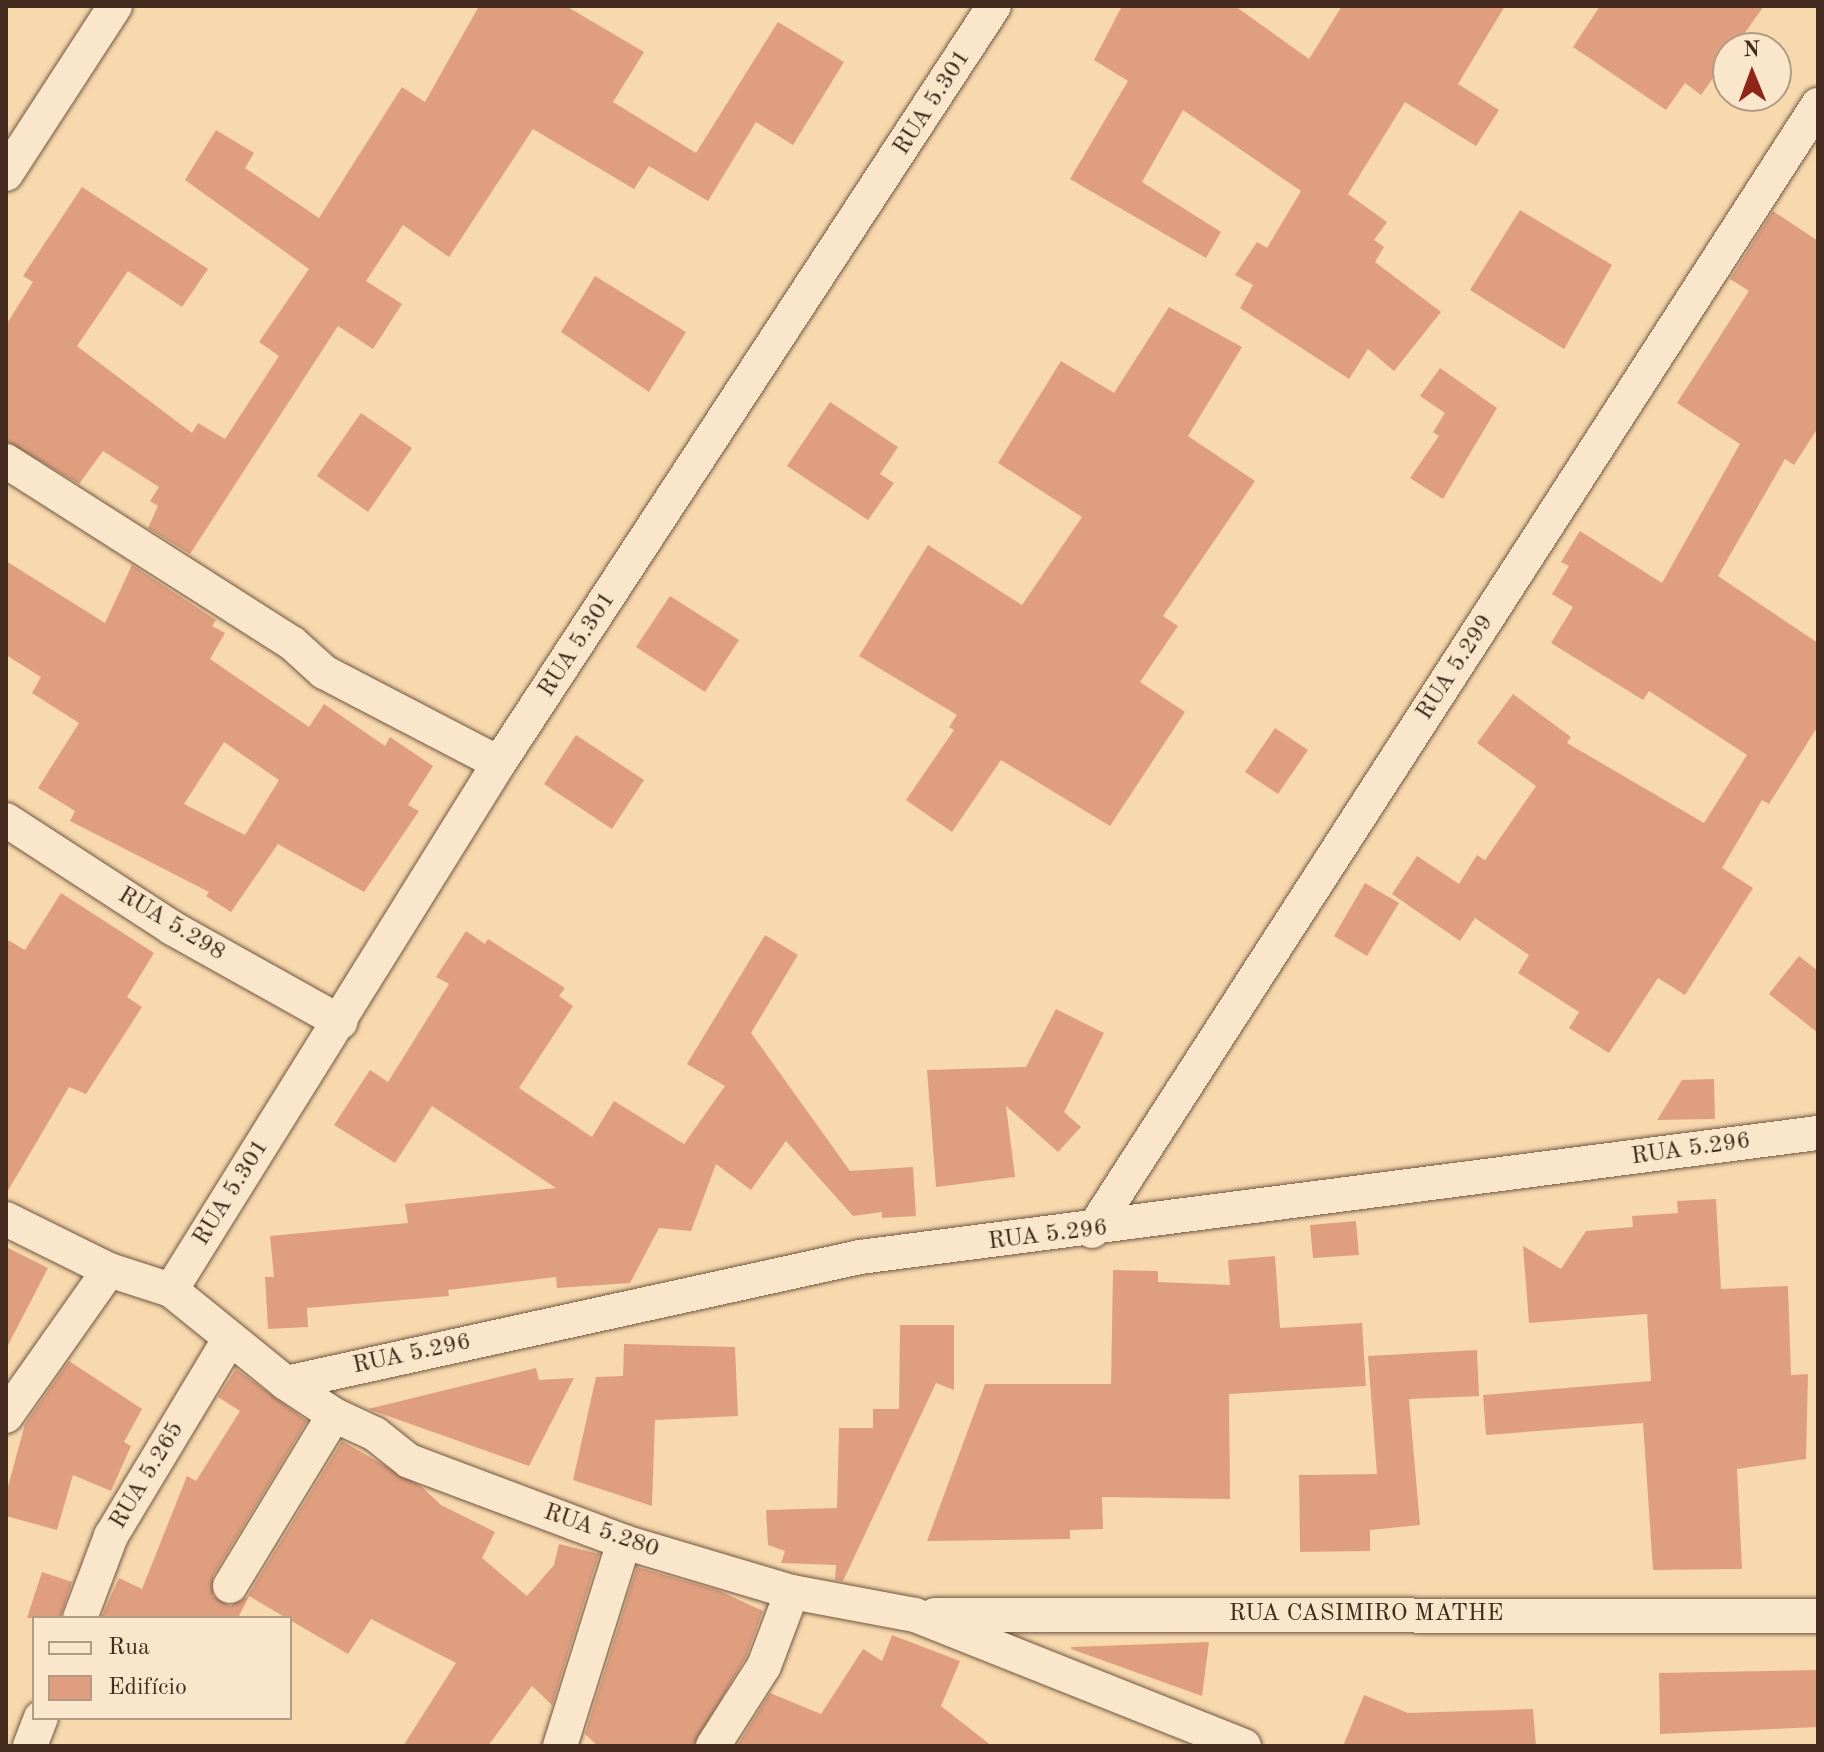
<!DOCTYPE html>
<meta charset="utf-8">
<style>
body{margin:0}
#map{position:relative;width:1824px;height:1752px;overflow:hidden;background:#f8d9ad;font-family:"Old Standard TT",serif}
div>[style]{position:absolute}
.building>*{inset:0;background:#df9f7f}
.roads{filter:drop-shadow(0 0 2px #715642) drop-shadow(0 0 2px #715642)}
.minor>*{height:34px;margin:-17px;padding:0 17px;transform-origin:17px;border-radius:17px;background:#fae6ca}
span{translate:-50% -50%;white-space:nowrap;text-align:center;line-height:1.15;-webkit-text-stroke:6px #fae6ca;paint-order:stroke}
.street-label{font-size:24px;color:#442b1e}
.frame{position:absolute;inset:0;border:8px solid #442b1e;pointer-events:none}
.legend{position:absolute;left:32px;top:1616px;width:260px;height:104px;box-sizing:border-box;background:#fae6ca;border:2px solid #b19b85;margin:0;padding:10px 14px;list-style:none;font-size:24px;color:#442b1e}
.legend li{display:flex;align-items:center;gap:16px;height:40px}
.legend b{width:40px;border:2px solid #b19b85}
.north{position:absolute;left:1712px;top:32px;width:80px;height:80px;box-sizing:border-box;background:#fae6ca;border:2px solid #b19b85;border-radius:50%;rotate:359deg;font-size:22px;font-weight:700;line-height:32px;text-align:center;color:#442b1e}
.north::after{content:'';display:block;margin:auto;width:28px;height:36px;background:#8f2418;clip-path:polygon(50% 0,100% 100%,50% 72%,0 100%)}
</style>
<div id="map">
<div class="building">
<i style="clip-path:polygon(479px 6px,566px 6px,644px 52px,613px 102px,696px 153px,778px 22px,844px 62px,793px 145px,756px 122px,708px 201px,649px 166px,634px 189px,533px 129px,449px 257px,403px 225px,366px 281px,402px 304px,373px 349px,338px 326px,190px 554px,148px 528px,158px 506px,150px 501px,159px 487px,103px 451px,79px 484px,6px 441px,6px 325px,33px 282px,23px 276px,82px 187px,208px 269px,182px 307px,128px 271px,77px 346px,192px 433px,198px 423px,225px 439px,279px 356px,259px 342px,309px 269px,185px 180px,216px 130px,254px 153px,245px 168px,319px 218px,402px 87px,425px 102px)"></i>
<i style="clip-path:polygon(1122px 6px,1235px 6px,1309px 59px,1342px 6px,1505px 6px,1458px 84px,1499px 110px,1476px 146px,1405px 102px,1348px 194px,1387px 222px,1374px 240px,1384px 247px,1375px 262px,1441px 312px,1394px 371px,1368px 349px,1349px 379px,1240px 308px,1253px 285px,1235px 275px,1257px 242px,1267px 248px,1301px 191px,1183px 110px,1142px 182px,1221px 232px,1206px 258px,1070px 179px,1128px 81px,1094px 60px)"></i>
<i style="clip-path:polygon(1600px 6px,1764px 6px,1734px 48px,1728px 48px,1728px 57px,1701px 95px,1685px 83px,1666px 110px,1573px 47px)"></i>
<i style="clip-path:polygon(1520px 210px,1612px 265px,1564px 349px,1470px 290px)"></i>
<i style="clip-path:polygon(1773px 211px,1818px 241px,1818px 428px,1794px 465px,1785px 459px,1718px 576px,1818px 643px,1818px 726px,1769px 804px,1762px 800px,1722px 868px,1753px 888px,1685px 995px,1658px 978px,1609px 1053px,1569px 1028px,1579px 1012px,1518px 973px,1529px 955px,1475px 918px,1460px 941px,1392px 894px,1417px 856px,1459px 884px,1477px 855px,1485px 860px,1536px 786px,1477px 743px,1513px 694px,1571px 737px,1567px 743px,1704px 823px,1747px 755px,1649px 691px,1643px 700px,1551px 643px,1573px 607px,1552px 594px,1569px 566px,1561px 562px,1580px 531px,1662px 583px,1740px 444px,1677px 403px,1749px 291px,1730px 279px)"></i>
<i style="clip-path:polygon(595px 276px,686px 332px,649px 392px,561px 332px)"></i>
<i style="clip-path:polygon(1169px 307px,1242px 347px,1188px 436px,1255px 481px,1163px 616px,1178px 626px,1140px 682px,1185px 712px,1110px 826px,1001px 760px,952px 832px,906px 800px,954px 730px,949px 727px,957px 715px,859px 656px,928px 545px,1022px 605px,1082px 517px,998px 463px,1061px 361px,1114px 393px)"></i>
<i style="clip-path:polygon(1440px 368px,1497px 408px,1443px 499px,1410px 478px,1439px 436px,1433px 432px,1445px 413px,1420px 396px)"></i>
<i style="clip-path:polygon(830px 402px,898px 447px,880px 474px,894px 483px,868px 520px,787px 466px)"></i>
<i style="clip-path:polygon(361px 413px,412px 448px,368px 512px,317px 476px)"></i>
<i style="clip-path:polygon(evenodd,6px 561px,105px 623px,132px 565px,216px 620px,212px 626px,225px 633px,210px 659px,309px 727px,324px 704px,385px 746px,390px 737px,433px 766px,408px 805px,419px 811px,364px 892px,278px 844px,231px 912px,206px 896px,209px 892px,70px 821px,75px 811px,38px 788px,79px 723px,32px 693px,41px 677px,6px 655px,6px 561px,224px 742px,279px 780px,245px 835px,184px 804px,224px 742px)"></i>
<i style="clip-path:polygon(670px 596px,739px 640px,705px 692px,636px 647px)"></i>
<i style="clip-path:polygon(1275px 728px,1308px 750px,1278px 794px,1245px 772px)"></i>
<i style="clip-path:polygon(576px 735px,644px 780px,612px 829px,544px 784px)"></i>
<i style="clip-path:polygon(1365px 883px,1399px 903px,1367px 956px,1334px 936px)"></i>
<i style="clip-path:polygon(61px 893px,154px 953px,127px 997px,142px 1007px,86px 1094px,69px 1087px,6px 1194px,6px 939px,25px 950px)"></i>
<i style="clip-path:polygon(466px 931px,485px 944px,488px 939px,565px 988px,559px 996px,573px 1006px,519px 1088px,592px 1137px,614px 1101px,684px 1144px,725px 1086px,687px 1064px,765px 935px,798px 955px,751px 1033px,850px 1171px,913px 1167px,916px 1216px,882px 1218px,882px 1212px,853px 1216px,786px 1141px,751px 1190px,716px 1164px,691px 1231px,659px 1228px,630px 1283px,557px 1288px,556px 1277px,448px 1290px,449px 1296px,307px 1308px,308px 1327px,268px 1329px,265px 1277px,274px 1277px,270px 1236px,408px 1223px,405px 1204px,556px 1188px,432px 1106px,395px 1163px,334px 1125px,370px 1070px,388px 1082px,449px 984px,436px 977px)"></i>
<i style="clip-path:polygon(1799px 956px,1818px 971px,1818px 1033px,1769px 994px)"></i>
<i style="clip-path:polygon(1056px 1009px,1104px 1033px,1064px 1112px,1081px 1127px,1058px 1152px,1006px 1106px,1015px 1177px,936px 1187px,927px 1070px,1026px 1067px)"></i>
<i style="clip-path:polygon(1714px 1079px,1715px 1119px,1657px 1120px,1682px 1080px)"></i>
<i style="clip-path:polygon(1716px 1199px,1721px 1289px,1788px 1286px,1791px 1375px,1808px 1374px,1806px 1459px,1737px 1469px,1742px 1569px,1653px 1570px,1643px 1423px,1486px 1435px,1483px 1395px,1651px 1381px,1647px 1314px,1529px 1323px,1523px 1246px,1561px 1269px,1586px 1231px,1633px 1227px,1632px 1216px,1678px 1213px,1677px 1201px)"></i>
<i style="clip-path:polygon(1356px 1221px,1359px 1255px,1313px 1258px,1310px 1225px)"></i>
<i style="clip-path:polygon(6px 1247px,48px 1268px,6px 1349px)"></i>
<i style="clip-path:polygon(1275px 1256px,1280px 1328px,1362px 1323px,1366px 1386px,1229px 1394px,1230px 1499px,1102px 1497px,1103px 1529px,1070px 1530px,1070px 1539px,927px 1541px,985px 1384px,1111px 1384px,1113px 1270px,1158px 1271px,1158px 1282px,1230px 1285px,1228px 1260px)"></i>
<i style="clip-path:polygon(900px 1325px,954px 1325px,954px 1390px,936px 1383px,843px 1581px,835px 1580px,836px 1565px,781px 1563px,785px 1551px,768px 1545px,766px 1510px,837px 1508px,839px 1428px,873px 1428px,873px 1409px,899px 1409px)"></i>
<i style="clip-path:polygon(624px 1344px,735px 1347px,738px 1416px,655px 1420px,652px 1506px,573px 1480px,596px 1377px,623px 1376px)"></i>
<i style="clip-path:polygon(1477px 1350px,1479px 1396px,1409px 1399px,1420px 1525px,1370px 1530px,1370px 1551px,1300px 1552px,1299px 1475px,1377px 1474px,1368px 1356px)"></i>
<i style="clip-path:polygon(69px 1361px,142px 1409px,124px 1442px,131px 1446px,111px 1491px,73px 1475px,57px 1530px,6px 1516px,6px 1494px,25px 1424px)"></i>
<i style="clip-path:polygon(536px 1368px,539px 1380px,574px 1378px,529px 1466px,368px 1409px)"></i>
<i style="clip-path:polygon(236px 1369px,307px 1421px,213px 1576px,213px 1596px,230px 1606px,247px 1597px,342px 1441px,422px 1487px,441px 1505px,495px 1532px,482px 1558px,527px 1596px,554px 1565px,559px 1544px,599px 1554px,552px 1705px,532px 1686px,488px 1746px,403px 1746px,456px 1663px,371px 1619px,348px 1654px,249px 1596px,238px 1618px,101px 1618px,119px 1578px,142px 1589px,187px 1476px,196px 1481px,240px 1411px,218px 1397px)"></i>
<i style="clip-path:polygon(637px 1567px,720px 1591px,763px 1611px,746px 1657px,693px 1746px,598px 1746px,585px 1734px)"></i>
<i style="clip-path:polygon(42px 1572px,72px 1582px,60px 1618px,27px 1618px)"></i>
<i style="clip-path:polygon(892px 1635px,960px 1661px,941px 1706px,992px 1746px,737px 1746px,770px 1693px,821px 1714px,863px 1649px,882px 1661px)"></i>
<i style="clip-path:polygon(1209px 1642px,1202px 1696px,1071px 1649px,1071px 1647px)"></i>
<i style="clip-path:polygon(1818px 1670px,1818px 1727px,1660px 1734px,1659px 1673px)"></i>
<i style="clip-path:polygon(1364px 1695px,1408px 1713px,1533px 1709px,1536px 1746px,1343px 1746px)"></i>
</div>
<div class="roads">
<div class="minor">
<i style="left:6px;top:174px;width:200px;rotate:-57deg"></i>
<i style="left:6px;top:461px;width:339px;rotate:32.5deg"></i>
<i style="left:292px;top:643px;width:43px;rotate:42.2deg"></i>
<i style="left:324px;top:672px;width:197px;rotate:27.5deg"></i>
<i style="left:6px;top:820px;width:198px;rotate:33deg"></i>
<i style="left:172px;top:928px;width:193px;rotate:29.2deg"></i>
<i style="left:6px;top:1219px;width:115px;rotate:26.3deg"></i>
<i style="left:109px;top:1270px;width:65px;rotate:17.9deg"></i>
<i style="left:171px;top:1290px;width:148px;rotate:39deg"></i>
<i style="left:286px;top:1383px;width:58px;rotate:33.7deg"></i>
<i style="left:334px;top:1415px;width:45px;rotate:24.9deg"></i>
<i style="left:375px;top:1434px;width:43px;rotate:38.5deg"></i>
<i style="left:409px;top:1461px;width:230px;rotate:20.6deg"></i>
<i style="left:624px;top:1542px;width:175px;rotate:16.6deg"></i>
<i style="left:792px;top:1592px;width:125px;rotate:10.6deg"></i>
<i style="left:915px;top:1615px;width:354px;rotate:21.7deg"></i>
<i style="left:1092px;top:1231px;width:1340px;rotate:-57.19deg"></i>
<i style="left:171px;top:1290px;width:621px;rotate:-58.1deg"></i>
<i style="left:499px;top:763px;width:904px;rotate:-56.82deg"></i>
<i style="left:286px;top:1383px;width:588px;rotate:-12.38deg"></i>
<i style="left:860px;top:1257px;width:966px;rotate:-7.38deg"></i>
<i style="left:6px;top:1416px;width:179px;rotate:-54.8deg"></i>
<i style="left:230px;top:1586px;width:200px;rotate:-58.7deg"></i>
<i style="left:935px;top:1615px;width:883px;rotate:0.06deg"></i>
<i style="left:80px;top:1618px;width:88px;rotate:-69.3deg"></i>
<i style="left:111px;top:1536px;width:229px;rotate:-59deg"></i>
<i style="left:30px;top:1746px;width:30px;rotate:-69deg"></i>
<i style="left:560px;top:1746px;width:214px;rotate:-72.6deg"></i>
<i style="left:713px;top:1746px;width:95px;rotate:-57.5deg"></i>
<i style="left:764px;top:1666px;width:79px;rotate:-69.3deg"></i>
</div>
</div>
<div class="street-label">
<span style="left:933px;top:103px;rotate:-57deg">RUA 5.301</span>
<span style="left:578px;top:645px;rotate:-57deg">RUA 5.301</span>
<span style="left:1456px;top:668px;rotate:-57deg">RUA 5.299</span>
<span style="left:171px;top:925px;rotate:31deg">RUA 5.298</span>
<span style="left:1691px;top:1150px;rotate:-8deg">RUA 5.296</span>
<span style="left:232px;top:1193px;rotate:-58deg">RUA 5.301</span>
<span style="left:1048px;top:1236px;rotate:-7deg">RUA 5.296</span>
<span style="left:412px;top:1355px;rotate:-12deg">RUA 5.296</span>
<span style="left:148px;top:1476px;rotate:-59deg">RUA 5.265</span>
<span style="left:601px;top:1532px;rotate:19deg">RUA 5.280</span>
<span style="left:1366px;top:1615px">RUA CASIMIRO MATHE</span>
</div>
<div class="frame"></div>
<ul class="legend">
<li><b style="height:10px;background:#fae6ca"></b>Rua</li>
<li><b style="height:22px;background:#df9f7f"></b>Edifício</li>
</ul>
<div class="north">N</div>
</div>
